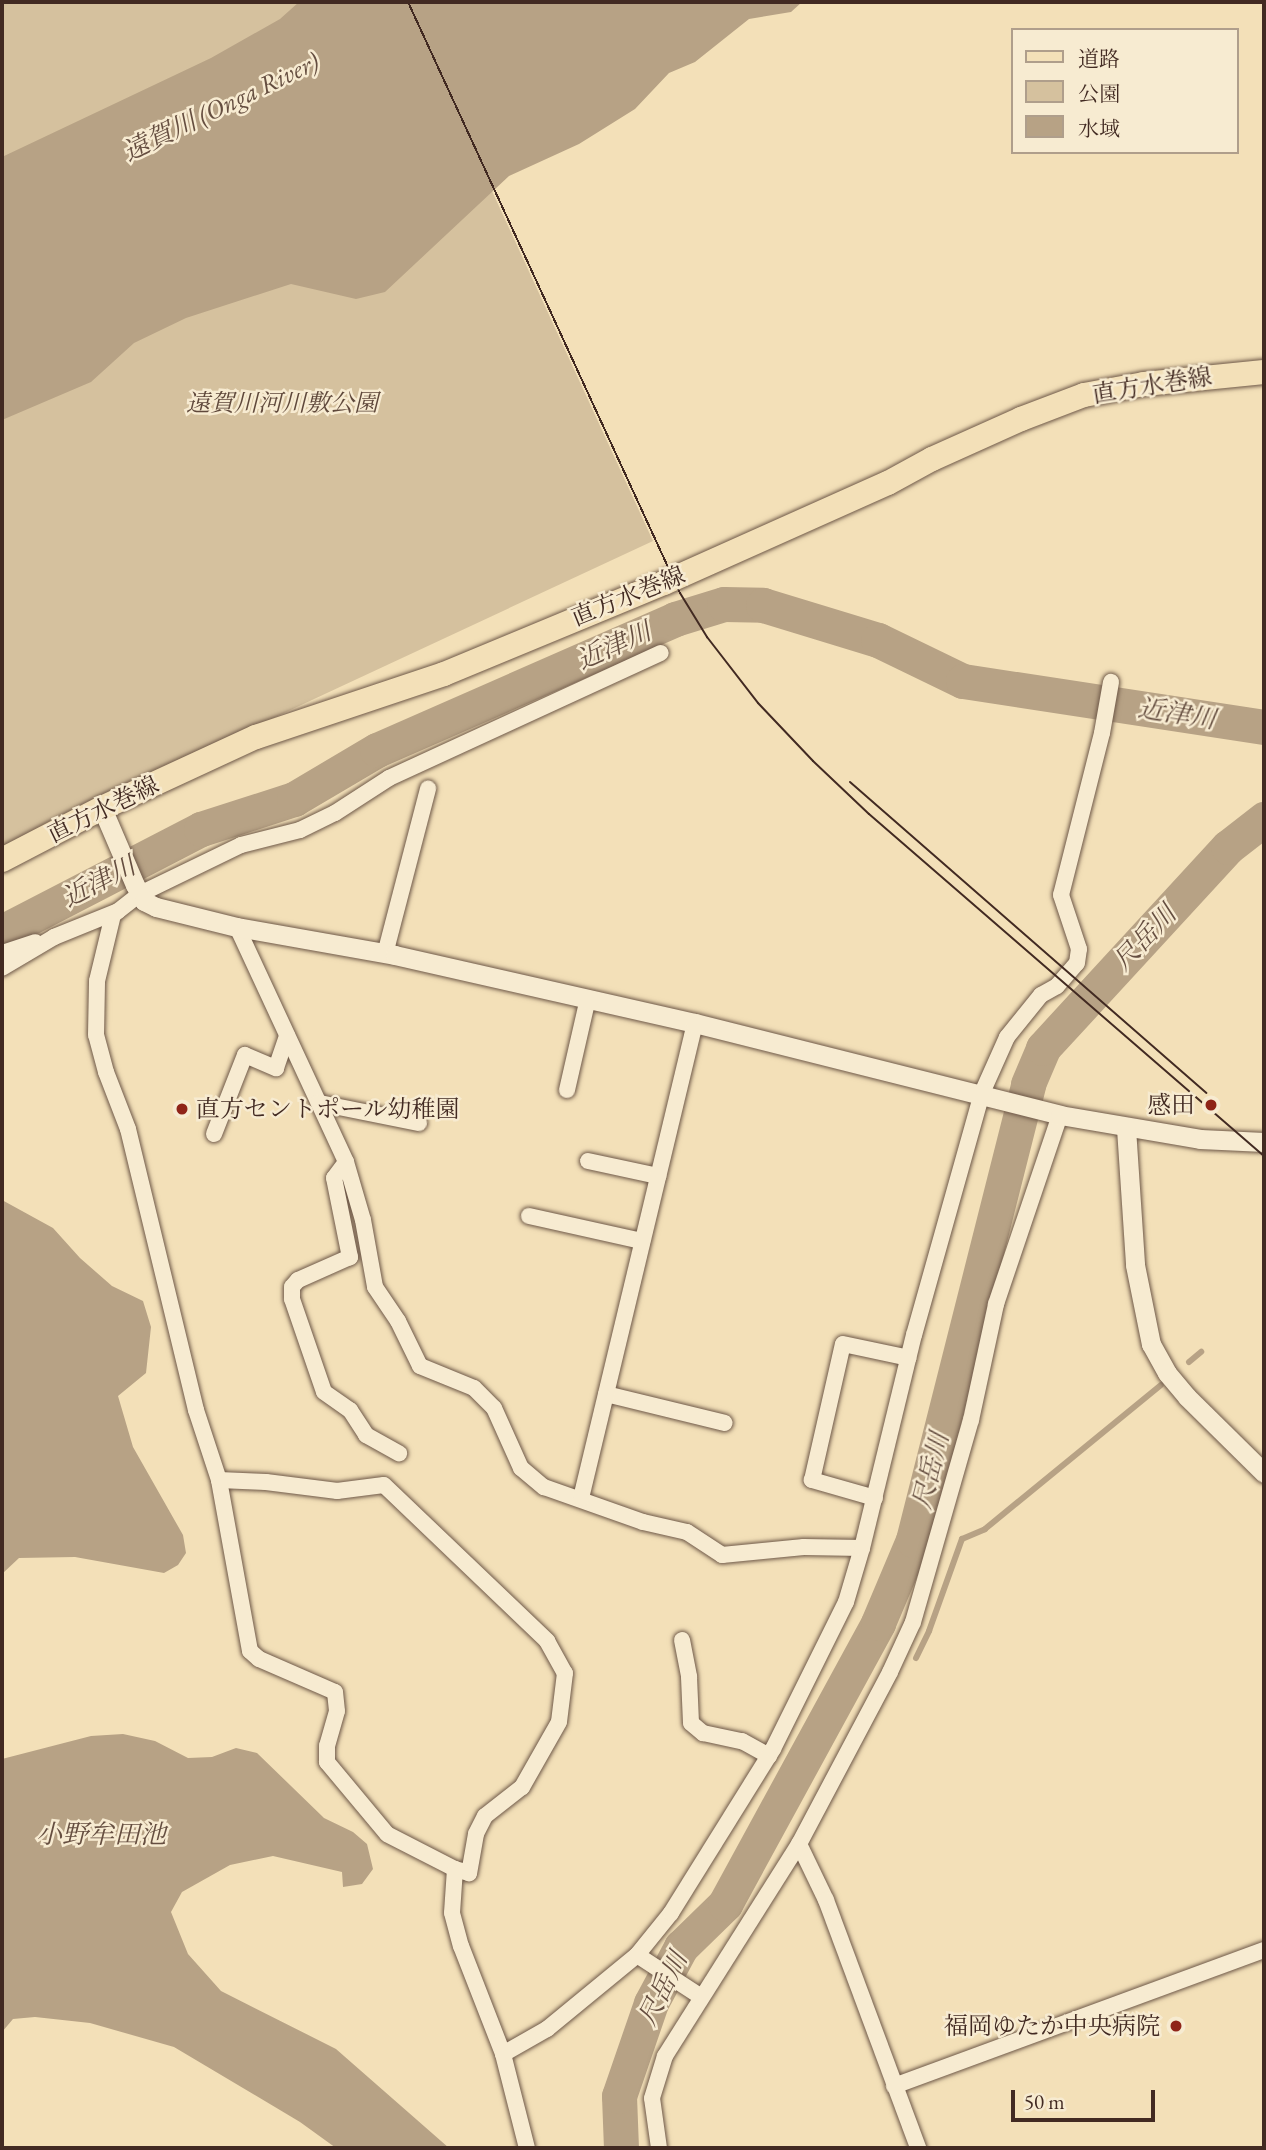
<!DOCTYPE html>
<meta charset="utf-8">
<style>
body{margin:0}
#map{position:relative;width:1266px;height:2150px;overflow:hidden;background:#f3e0b8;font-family:"EB Garamond","Noto Serif JP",serif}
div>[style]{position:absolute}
.green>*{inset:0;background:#d5c19e}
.water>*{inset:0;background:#b7a285}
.stream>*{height:6px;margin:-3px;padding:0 3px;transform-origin:3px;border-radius:3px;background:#b7a285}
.river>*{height:35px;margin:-17.5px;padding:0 17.5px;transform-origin:17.5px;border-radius:17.5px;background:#b7a285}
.roads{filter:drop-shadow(0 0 2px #6e5848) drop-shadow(0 0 2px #6e5848)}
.minor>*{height:16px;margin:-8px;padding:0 8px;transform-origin:8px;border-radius:8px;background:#f7ebd1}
.tertiary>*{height:19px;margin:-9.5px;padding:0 9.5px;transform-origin:9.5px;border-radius:9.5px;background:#f7ebd1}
.primary>*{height:24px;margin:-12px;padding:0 12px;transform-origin:12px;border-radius:12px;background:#f3e0b8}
.tram>*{height:2px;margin:-1px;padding:0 1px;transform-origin:1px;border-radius:1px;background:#422a22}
.dots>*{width:19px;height:19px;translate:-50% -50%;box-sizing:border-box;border:4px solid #f7ebd1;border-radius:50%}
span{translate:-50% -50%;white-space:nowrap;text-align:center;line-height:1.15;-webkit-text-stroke:5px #f7ebd1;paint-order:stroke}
.street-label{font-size:24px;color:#422a22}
.park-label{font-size:24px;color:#5f483b;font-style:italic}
.poi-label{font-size:24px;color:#422a22}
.right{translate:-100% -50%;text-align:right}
.left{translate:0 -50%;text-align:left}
.water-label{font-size:26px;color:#654e40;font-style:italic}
.frame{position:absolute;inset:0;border:4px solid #422a22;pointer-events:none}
.legend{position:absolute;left:1011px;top:28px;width:228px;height:126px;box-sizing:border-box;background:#f7ebd1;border:2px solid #af9e8b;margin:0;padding:9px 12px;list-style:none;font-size:21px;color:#422a22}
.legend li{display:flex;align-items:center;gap:14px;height:35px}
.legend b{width:35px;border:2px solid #af9e8b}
.scale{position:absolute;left:1011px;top:2090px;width:144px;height:32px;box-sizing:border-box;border:4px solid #422a22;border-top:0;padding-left:9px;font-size:21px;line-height:24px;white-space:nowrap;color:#422a22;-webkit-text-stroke:5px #f7ebd1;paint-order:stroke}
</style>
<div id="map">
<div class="green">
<i style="clip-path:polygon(2px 2px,405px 2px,653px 541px,95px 801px,2px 850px)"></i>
</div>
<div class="water">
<i style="clip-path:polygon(299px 2px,802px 2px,791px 12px,749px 19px,695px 62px,669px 73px,635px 109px,579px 144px,509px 176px,385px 292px,356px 299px,291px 284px,186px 318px,134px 343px,91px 382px,2px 420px,2px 157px,211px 58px,280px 19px)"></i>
<i style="clip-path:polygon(2px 1200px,53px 1228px,80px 1258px,112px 1286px,143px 1301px,151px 1327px,146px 1373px,118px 1396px,133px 1447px,183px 1535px,186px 1553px,178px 1565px,164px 1573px,75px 1557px,19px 1558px,2px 1574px)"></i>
<i style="clip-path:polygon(123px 1734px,155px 1741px,188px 1758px,212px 1757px,236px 1748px,257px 1753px,324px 1818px,353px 1832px,367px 1844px,373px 1869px,362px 1884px,343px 1887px,342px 1872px,273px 1856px,230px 1865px,182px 1892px,171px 1912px,188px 1954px,221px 1991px,336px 2049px,449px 2148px,336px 2148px,300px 2122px,174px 2047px,90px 2023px,35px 2017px,13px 2019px,2px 2032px,2px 1759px,91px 1736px)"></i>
</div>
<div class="stream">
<i style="left:1189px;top:1362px;width:16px;rotate:-40deg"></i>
<i style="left:916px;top:1658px;width:30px;rotate:-64deg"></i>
<i style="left:929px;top:1631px;width:98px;rotate:-70.3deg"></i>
<i style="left:962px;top:1539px;width:25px;rotate:-23deg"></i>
<i style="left:985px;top:1529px;width:227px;rotate:-39.3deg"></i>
</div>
<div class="river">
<i style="left:2px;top:932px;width:224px;rotate:-27.4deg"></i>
<i style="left:201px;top:829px;width:98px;rotate:-17.9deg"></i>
<i style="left:294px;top:799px;width:96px;rotate:-30.6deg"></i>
<i style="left:377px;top:750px;width:326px;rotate:-23.7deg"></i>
<i style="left:675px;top:619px;width:51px;rotate:-17deg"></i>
<i style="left:724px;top:604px;width:39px;rotate:1deg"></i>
<i style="left:763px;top:605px;width:120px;rotate:16.9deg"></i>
<i style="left:878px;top:640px;width:94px;rotate:25.8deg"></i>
<i style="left:963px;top:681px;width:304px;rotate:8.7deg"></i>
<i style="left:621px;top:2148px;width:52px;rotate:-92.2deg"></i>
<i style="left:619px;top:2096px;width:98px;rotate:-71deg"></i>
<i style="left:651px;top:2003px;width:64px;rotate:-61.8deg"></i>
<i style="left:681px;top:1947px;width:62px;rotate:-44.3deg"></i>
<i style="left:725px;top:1904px;width:320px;rotate:-61.4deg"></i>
<i style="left:878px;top:1623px;width:90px;rotate:-67.1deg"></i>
<i style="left:913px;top:1540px;width:470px;rotate:-75.8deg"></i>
<i style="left:1028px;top:1084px;width:39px;rotate:-67deg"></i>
<i style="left:1043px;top:1048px;width:273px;rotate:-47.4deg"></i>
<i style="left:1228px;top:847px;width:46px;rotate:-37.9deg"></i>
</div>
<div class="roads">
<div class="minor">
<i style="left:237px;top:927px;width:259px;rotate:65.1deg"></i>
<i style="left:346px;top:1162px;width:60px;rotate:73.7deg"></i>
<i style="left:363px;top:1220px;width:68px;rotate:79.8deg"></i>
<i style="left:375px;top:1287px;width:41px;rotate:55.9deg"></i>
<i style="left:398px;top:1321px;width:50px;rotate:63.9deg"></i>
<i style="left:420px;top:1366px;width:58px;rotate:22.2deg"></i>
<i style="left:474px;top:1388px;width:28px;rotate:45deg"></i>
<i style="left:494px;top:1408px;width:66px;rotate:65.8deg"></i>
<i style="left:521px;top:1468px;width:30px;rotate:40deg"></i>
<i style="left:544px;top:1487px;width:105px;rotate:19.5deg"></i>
<i style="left:643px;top:1522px;width:45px;rotate:12.8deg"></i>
<i style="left:687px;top:1532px;width:42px;rotate:33.3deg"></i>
<i style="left:722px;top:1555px;width:82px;rotate:-5.6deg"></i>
<i style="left:804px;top:1547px;width:58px;rotate:1deg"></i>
<i style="left:2px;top:953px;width:35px;rotate:-18deg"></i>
<i style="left:385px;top:954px;width:171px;rotate:-75.4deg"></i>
<i style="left:2px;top:968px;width:61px;rotate:-30.8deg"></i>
<i style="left:54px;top:937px;width:69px;rotate:-22.1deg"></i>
<i style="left:567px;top:1090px;width:94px;rotate:-77.1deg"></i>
<i style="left:319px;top:1103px;width:102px;rotate:11.3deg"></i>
<i style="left:214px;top:1134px;width:85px;rotate:-68.6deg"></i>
<i style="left:245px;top:1055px;width:34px;rotate:23deg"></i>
<i style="left:276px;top:1068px;width:34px;rotate:-71deg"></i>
<i style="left:588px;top:1161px;width:72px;rotate:12.1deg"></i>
<i style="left:346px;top:1162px;width:20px;rotate:127deg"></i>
<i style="left:334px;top:1178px;width:81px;rotate:78.6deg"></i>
<i style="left:350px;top:1257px;width:57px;rotate:156.1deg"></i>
<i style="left:298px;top:1280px;width:9px;rotate:131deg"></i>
<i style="left:292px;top:1287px;width:12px;rotate:90deg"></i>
<i style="left:292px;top:1299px;width:98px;rotate:71deg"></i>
<i style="left:324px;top:1392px;width:32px;rotate:35deg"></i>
<i style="left:350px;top:1410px;width:30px;rotate:57deg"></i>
<i style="left:366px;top:1435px;width:38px;rotate:29deg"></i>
<i style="left:529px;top:1216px;width:116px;rotate:12.5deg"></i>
<i style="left:606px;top:1394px;width:122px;rotate:13.7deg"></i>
<i style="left:219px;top:1480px;width:47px;rotate:2.4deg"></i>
<i style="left:266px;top:1482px;width:72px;rotate:7.2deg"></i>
<i style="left:337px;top:1491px;width:47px;rotate:-7.3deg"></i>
<i style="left:384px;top:1485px;width:226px;rotate:43.7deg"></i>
<i style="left:547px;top:1641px;width:37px;rotate:61deg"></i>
<i style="left:565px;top:1673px;width:49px;rotate:97deg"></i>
<i style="left:559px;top:1722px;width:75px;rotate:119.6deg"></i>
<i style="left:522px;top:1787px;width:47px;rotate:141.9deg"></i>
<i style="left:485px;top:1816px;width:20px;rotate:117deg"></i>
<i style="left:476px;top:1834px;width:40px;rotate:100deg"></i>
<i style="left:469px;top:1873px;width:15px;rotate:-164deg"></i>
<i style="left:455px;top:1869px;width:76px;rotate:-152.8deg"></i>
<i style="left:387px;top:1834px;width:94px;rotate:-129.8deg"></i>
<i style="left:327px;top:1762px;width:16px;rotate:-90deg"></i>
<i style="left:327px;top:1746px;width:36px;rotate:-74deg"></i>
<i style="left:337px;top:1711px;width:19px;rotate:-96deg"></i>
<i style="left:335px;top:1692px;width:83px;rotate:-156.5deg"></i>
<i style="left:259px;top:1659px;width:12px;rotate:-138deg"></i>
<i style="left:250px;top:1651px;width:174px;rotate:-100.3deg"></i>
<i style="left:219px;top:1480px;width:74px;rotate:-108.2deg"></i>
<i style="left:196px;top:1410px;width:289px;rotate:-103.6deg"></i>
<i style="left:128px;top:1129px;width:61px;rotate:-111.1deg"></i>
<i style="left:106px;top:1072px;width:38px;rotate:-105deg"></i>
<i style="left:96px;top:1035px;width:54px;rotate:-88.9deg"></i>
<i style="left:97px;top:981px;width:68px;rotate:-76.4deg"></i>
<i style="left:113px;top:915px;width:34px;rotate:-38deg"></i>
<i style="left:140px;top:894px;width:112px;rotate:-25.9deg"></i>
<i style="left:241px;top:845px;width:61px;rotate:-14.3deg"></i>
<i style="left:300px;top:830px;width:39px;rotate:-26deg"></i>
<i style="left:335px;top:813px;width:64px;rotate:-32.9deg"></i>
<i style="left:389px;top:778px;width:299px;rotate:-24.7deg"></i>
<i style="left:581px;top:1498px;width:488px;rotate:-76.5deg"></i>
<i style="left:875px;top:1498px;width:66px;rotate:-164.1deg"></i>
<i style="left:812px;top:1480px;width:139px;rotate:-77.2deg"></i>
<i style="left:843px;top:1344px;width:67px;rotate:12deg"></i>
<i style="left:682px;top:1640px;width:38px;rotate:79deg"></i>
<i style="left:689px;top:1677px;width:46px;rotate:87.5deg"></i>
<i style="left:691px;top:1723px;width:16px;rotate:40deg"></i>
<i style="left:703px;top:1733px;width:40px;rotate:12deg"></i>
<i style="left:742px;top:1741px;width:31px;rotate:29deg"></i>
<i style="left:799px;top:1844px;width:62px;rotate:64.3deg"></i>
<i style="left:826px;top:1900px;width:265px;rotate:69.6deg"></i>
<i style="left:455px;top:1869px;width:44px;rotate:93.9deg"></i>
<i style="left:452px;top:1913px;width:34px;rotate:75deg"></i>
<i style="left:461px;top:1946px;width:116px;rotate:68.7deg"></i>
<i style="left:503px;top:2054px;width:97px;rotate:75.7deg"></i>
<i style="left:637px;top:1955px;width:75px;rotate:33.1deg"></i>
<i style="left:503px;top:2054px;width:51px;rotate:-29.6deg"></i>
<i style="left:547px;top:2029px;width:117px;rotate:-39.4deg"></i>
<i style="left:637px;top:1955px;width:54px;rotate:-51deg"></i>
<i style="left:671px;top:1913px;width:193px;rotate:-58.1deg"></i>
<i style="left:773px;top:1749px;width:164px;rotate:-63.6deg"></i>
<i style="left:846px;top:1602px;width:56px;rotate:-73.5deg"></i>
<i style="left:862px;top:1548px;width:219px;rotate:-76.3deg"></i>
<i style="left:914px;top:1335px;width:251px;rotate:-74.3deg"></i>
<i style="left:982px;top:1093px;width:61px;rotate:-65.9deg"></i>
<i style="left:1007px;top:1037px;width:54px;rotate:-51deg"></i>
<i style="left:1041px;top:995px;width:18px;rotate:-29deg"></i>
<i style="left:1057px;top:986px;width:30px;rotate:-49deg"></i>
<i style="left:1077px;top:963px;width:14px;rotate:-82deg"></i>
<i style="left:1079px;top:949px;width:57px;rotate:-108.4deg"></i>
<i style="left:1061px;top:895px;width:167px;rotate:-75.8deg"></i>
<i style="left:1102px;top:733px;width:52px;rotate:-80deg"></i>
<i style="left:894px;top:2086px;width:394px;rotate:-20.2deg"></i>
<i style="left:659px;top:2148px;width:50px;rotate:-98deg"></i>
<i style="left:652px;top:2098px;width:44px;rotate:-72.8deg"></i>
<i style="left:665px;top:2056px;width:251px;rotate:-57.7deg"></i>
<i style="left:799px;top:1844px;width:195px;rotate:-62.1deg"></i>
<i style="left:890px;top:1672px;width:55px;rotate:-65.3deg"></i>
<i style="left:913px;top:1622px;width:210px;rotate:-74deg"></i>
<i style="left:971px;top:1420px;width:119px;rotate:-77.8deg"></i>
<i style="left:996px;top:1304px;width:200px;rotate:-71.3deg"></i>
</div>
<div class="tertiary">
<i style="left:102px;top:808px;width:84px;rotate:66.8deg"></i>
<i style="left:135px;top:885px;width:18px;rotate:61deg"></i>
<i style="left:144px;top:901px;width:13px;rotate:27deg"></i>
<i style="left:156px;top:907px;width:83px;rotate:13.9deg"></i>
<i style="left:237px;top:927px;width:160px;rotate:10deg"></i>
<i style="left:395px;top:955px;width:308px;rotate:12.8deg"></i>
<i style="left:695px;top:1023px;width:376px;rotate:14.1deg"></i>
<i style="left:1060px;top:1115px;width:142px;rotate:9.7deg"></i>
<i style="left:1200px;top:1139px;width:64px;rotate:2.7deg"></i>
<i style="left:1126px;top:1128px;width:137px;rotate:86.2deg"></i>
<i style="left:1135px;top:1265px;width:81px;rotate:78.6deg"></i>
<i style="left:1151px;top:1344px;width:33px;rotate:61deg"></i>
<i style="left:1167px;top:1373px;width:31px;rotate:50deg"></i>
<i style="left:1187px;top:1397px;width:108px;rotate:44.6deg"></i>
</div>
<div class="primary">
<i style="left:2px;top:860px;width:113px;rotate:-27.5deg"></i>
<i style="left:102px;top:808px;width:170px;rotate:-24.8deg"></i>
<i style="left:256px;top:737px;width:198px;rotate:-18.5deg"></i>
<i style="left:444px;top:674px;width:238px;rotate:-22.5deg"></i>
<i style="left:664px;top:583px;width:245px;rotate:-24.1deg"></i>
<i style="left:888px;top:483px;width:50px;rotate:-28.6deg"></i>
<i style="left:932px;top:459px;width:98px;rotate:-24.2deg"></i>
<i style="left:1021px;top:419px;width:67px;rotate:-20.9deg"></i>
<i style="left:1084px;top:395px;width:61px;rotate:-10.4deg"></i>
<i style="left:1144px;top:384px;width:121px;rotate:-5.7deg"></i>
</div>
</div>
<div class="tram">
<i style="left:408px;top:2px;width:651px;rotate:65.29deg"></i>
<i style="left:680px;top:593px;width:52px;rotate:58.5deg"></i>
<i style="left:707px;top:637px;width:83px;rotate:52.3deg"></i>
<i style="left:758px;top:703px;width:80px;rotate:46.5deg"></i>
<i style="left:813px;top:761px;width:77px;rotate:43.4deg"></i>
<i style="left:869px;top:814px;width:522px;rotate:40.89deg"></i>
<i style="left:850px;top:782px;width:473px;rotate:41.1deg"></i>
</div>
<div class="dots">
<i style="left:1211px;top:1105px;background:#8f2418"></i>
<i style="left:182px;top:1109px;background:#8f2418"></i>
<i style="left:1176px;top:2026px;background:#8f2418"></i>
</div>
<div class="street-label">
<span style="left:1152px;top:385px;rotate:-9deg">直方水巻線</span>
<span style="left:628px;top:596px;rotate:-22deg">直方水巻線</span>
<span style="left:103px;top:809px;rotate:-26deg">直方水巻線</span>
</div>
<div class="park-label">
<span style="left:282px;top:403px">遠賀川河川敷公園</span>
</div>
<div class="poi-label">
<span class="right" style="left:1195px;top:1105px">感田</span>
<span class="left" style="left:196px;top:1109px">直方セントポール幼稚園</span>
<span class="right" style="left:1160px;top:2026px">福岡ゆたか中央病院</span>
</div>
<div class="water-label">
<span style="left:221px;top:107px;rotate:-26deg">遠賀川 (Onga River)</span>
<span style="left:614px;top:646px;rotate:-24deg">近津川</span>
<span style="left:1177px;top:714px;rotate:9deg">近津川</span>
<span style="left:99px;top:882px;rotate:-27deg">近津川</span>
<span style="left:1145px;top:938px;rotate:-47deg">尺岳川</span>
<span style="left:931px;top:1471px;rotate:-76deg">尺岳川</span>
<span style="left:101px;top:1835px">小野牟田池</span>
<span style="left:663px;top:1989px;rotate:-64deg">尺岳川</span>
</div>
<div class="frame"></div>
<ul class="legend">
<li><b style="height:9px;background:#f3e0b8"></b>道路</li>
<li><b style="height:19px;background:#d5c19e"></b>公園</li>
<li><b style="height:19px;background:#b7a285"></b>水域</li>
</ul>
<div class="scale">50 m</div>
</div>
